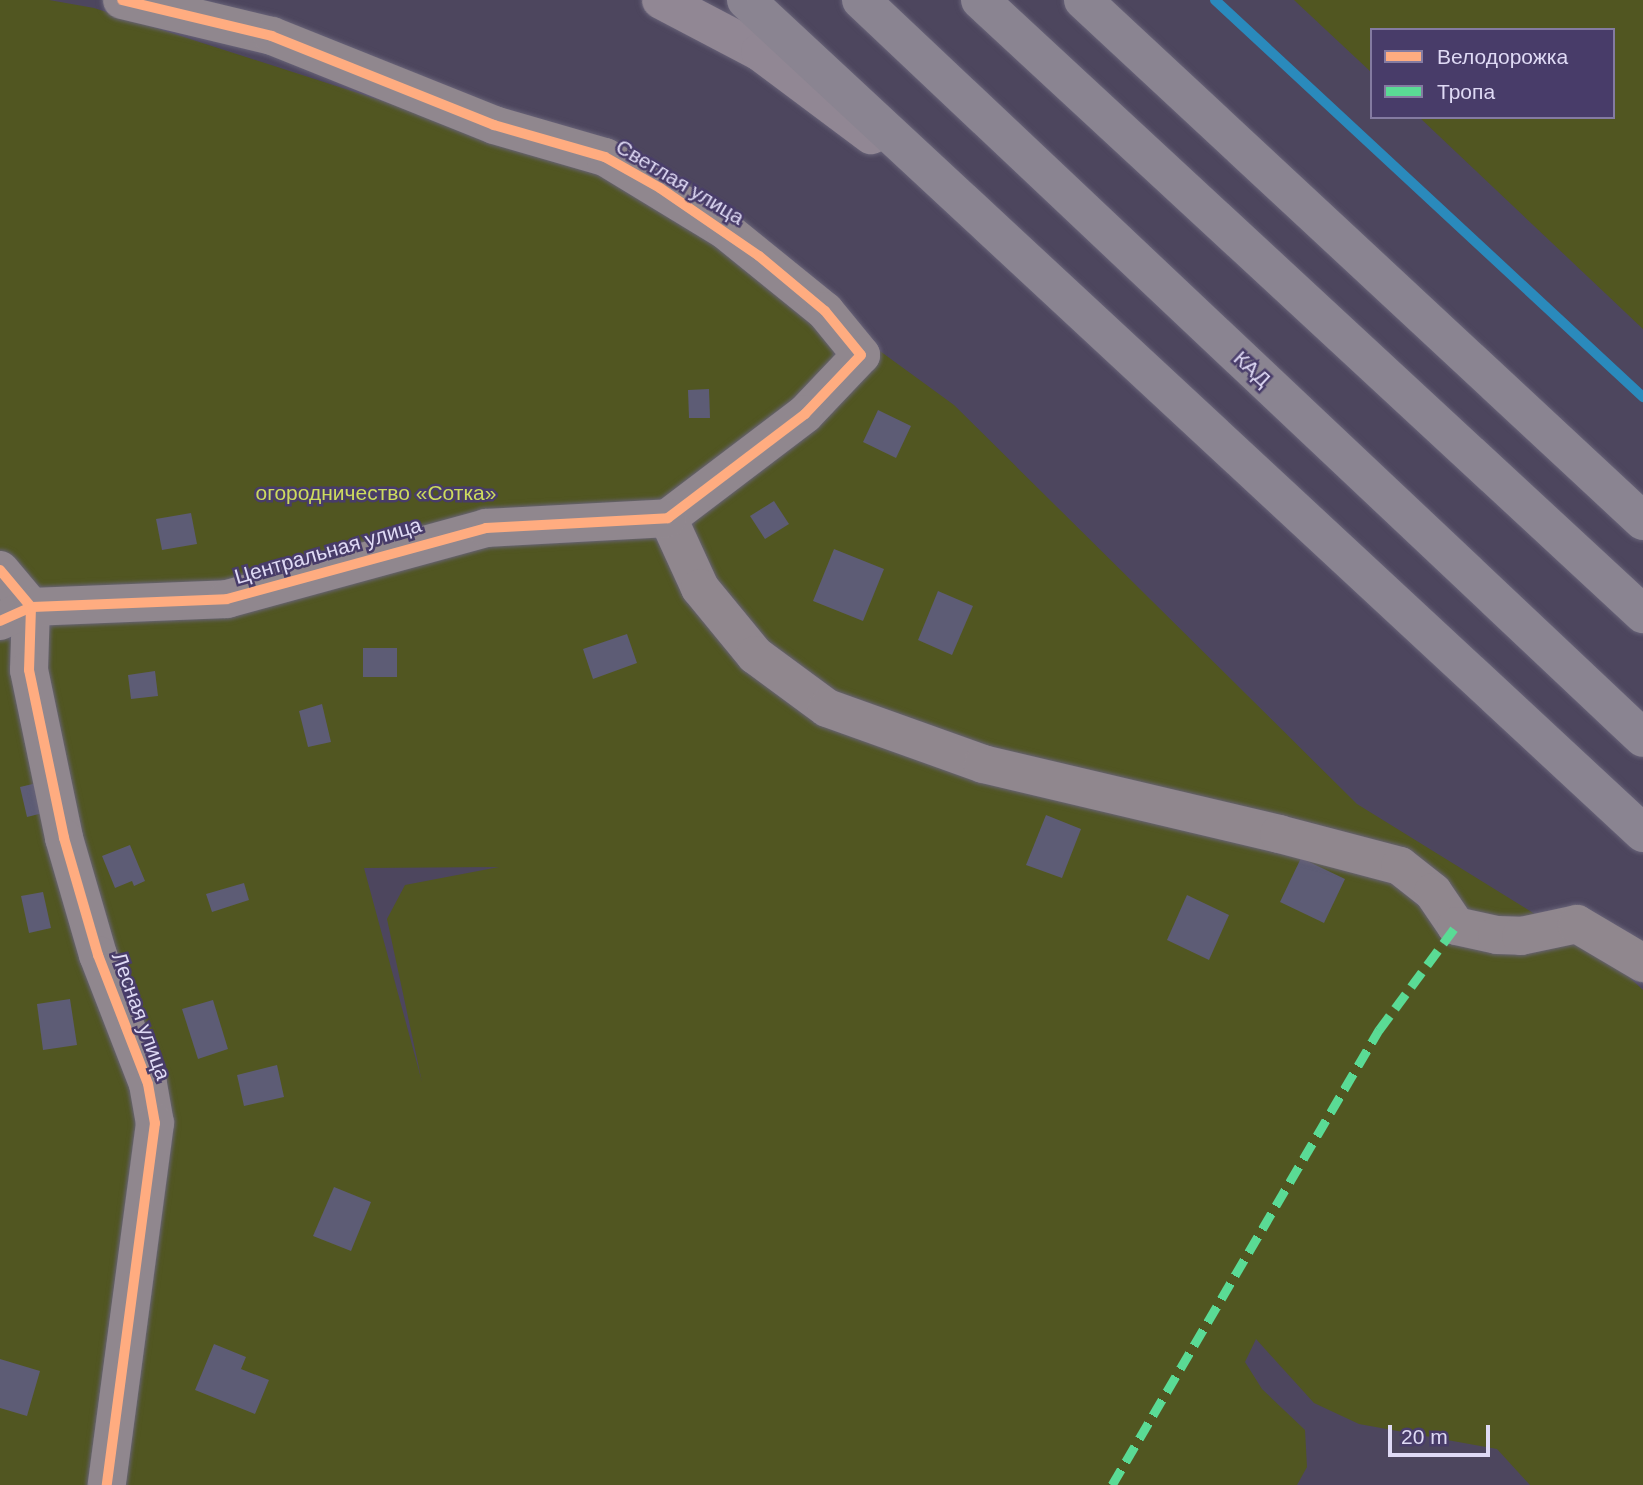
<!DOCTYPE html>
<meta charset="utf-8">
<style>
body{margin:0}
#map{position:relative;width:1643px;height:1485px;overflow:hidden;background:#4d465e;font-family:Helvetica,sans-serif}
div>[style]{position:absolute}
.green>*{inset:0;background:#515621}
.stream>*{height:10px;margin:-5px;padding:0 5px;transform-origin:5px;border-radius:5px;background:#2a8abc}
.building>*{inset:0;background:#5d5c75}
.roads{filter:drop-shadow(0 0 2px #686378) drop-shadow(0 0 2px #686378)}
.minor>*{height:38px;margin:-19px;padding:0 19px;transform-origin:19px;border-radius:19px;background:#90878e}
.major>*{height:38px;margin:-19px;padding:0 19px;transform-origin:19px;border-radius:19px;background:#918794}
.highway>*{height:38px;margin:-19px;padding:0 19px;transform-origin:19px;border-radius:19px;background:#8a8491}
.quiet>*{height:9px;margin-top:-4.5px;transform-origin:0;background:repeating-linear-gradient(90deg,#5adb95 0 18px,transparent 0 27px)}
.cycleway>*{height:10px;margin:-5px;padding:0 5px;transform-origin:5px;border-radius:5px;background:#ffac80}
span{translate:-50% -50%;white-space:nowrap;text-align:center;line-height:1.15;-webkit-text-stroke:5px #483c69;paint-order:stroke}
.street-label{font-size:21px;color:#dfdaf5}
.park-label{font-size:21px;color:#cddb5e}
.legend{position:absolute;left:1370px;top:28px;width:245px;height:91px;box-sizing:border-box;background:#483c69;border:2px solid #847ba1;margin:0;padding:9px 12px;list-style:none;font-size:21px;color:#dfdaf5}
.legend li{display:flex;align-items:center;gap:14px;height:35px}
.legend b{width:35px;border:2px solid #847ba1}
.scale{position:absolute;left:1388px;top:1425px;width:102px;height:32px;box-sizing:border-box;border:4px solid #dfdaf5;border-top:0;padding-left:9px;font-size:21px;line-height:24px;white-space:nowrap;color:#dfdaf5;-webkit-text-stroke:5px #483c69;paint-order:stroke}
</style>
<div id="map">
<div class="green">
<i style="clip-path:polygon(evenodd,0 0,49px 0,94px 8px,588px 167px,825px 311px,954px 405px,1357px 804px,1614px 963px,1643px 990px,1643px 1485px,1530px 1485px,1497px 1449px,1359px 1424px,1314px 1403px,1256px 1339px,1245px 1362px,1262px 1389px,1305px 1430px,1307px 1467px,1297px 1485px,0 1485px,0 0,499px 867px,405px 885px,387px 919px,422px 1082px,364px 868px,499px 867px)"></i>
<i style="clip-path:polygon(1294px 0,1643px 0,1643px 329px,1419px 117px,1613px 117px,1613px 30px,1372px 30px,1372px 73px)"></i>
</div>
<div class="stream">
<i style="left:1215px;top:0;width:584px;rotate:42.85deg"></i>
</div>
<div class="building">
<i style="clip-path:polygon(709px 389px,710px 418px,689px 418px,688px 390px)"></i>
<i style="clip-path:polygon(878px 410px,911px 426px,896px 458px,863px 442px)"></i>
<i style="clip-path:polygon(774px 501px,789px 524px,765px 539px,750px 516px)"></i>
<i style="clip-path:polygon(191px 513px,197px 544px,162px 550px,156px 519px)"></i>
<i style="clip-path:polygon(834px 549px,884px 569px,863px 621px,813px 601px)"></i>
<i style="clip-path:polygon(938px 591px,973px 606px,952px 655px,918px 640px)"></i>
<i style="clip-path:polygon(627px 634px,637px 663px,593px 679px,583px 649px)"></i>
<i style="clip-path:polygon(363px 648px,397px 648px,397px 677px,363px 677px)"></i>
<i style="clip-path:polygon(155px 671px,158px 696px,131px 699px,128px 675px)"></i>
<i style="clip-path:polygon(322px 704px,331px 742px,308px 747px,299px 711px)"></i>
<i style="clip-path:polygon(41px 782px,47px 812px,27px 817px,20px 787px)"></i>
<i style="clip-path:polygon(1046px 815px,1081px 829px,1062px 878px,1026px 865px)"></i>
<i style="clip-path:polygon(130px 845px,145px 881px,134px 886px,132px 881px,115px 888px,102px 856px)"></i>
<i style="clip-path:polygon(1301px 858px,1345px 879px,1324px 923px,1280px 902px)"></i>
<i style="clip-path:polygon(244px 883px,249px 900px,212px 912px,206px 894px)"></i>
<i style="clip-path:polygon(43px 892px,51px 928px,29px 933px,21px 896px)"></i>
<i style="clip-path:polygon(1187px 895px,1229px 915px,1209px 960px,1167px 940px)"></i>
<i style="clip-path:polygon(70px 999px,77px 1045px,43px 1050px,37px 1004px)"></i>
<i style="clip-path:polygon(213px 1000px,228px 1049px,198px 1059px,182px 1009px)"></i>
<i style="clip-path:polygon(277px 1065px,284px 1097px,244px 1106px,237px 1075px)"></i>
<i style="clip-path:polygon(334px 1187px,371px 1202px,351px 1251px,313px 1236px)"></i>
<i style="clip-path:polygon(214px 1344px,246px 1357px,241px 1369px,269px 1380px,255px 1414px,195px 1390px)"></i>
<i style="clip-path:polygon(0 1359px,40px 1371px,27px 1416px,0 1408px)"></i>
</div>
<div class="roads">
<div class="minor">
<i style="left:122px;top:0;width:154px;rotate:13.5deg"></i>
<i style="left:272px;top:36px;width:239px;rotate:21.8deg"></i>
<i style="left:494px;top:125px;width:116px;rotate:16.1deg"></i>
<i style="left:605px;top:157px;width:140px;rotate:31.3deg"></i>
<i style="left:725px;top:230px;width:129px;rotate:39deg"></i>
<i style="left:825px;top:311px;width:57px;rotate:50.7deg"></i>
<i style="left:861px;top:355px;width:81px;rotate:133.5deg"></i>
<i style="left:805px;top:414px;width:172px;rotate:142.8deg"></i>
<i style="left:668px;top:518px;width:77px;rotate:65.4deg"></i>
<i style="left:700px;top:588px;width:87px;rotate:50.6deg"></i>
<i style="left:755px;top:655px;width:89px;rotate:36.4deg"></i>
<i style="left:827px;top:708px;width:166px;rotate:19.7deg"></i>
<i style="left:983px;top:764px;width:304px;rotate:13.3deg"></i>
<i style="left:1279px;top:834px;width:125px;rotate:14.8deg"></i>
<i style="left:1400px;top:866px;width:42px;rotate:38.2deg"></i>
<i style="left:1433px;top:892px;width:41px;rotate:55.9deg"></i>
<i style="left:1456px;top:926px;width:42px;rotate:12.4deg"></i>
<i style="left:1497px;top:935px;width:24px;rotate:2deg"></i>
<i style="left:1521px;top:936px;width:57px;rotate:-12.1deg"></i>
<i style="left:1577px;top:924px;width:77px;rotate:30.6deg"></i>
<i style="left:0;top:570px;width:48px;rotate:50deg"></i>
<i style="left:31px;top:607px;width:63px;rotate:91.8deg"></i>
<i style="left:29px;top:670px;width:172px;rotate:78.2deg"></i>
<i style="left:64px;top:838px;width:122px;rotate:73.8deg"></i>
<i style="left:98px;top:955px;width:138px;rotate:68.8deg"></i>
<i style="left:148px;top:1084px;width:40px;rotate:80deg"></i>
<i style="left:155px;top:1123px;width:365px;rotate:97.6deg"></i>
<i style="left:0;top:621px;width:34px;rotate:-24deg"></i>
<i style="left:31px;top:607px;width:196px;rotate:-2.3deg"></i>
<i style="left:227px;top:599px;width:269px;rotate:-15.3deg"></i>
<i style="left:486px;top:528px;width:182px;rotate:-3.1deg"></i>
</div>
<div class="major">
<i style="left:661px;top:0;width:112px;rotate:27.7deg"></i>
<i style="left:760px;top:52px;width:139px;rotate:36.8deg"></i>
</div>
<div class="highway">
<i style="left:746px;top:0;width:1224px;rotate:42.88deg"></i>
<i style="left:861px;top:0;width:1075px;rotate:43.34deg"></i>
<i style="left:980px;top:0;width:904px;rotate:42.8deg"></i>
<i style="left:1083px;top:0;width:765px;rotate:42.93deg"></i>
</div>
</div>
<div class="quiet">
<i style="left:1112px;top:1485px;width:528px;rotate:-59.6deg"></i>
<i style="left:1379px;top:1030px;width:129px;rotate:-53.5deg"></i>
</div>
<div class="cycleway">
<i style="left:0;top:570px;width:48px;rotate:50deg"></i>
<i style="left:31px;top:607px;width:63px;rotate:91.8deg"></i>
<i style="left:29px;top:670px;width:172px;rotate:78.2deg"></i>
<i style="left:64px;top:838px;width:122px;rotate:73.8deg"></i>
<i style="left:98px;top:955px;width:138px;rotate:68.8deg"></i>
<i style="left:148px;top:1084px;width:40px;rotate:80deg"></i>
<i style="left:155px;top:1123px;width:365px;rotate:97.6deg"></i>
<i style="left:0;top:621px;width:34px;rotate:-24deg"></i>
<i style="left:31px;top:607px;width:196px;rotate:-2.3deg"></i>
<i style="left:227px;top:599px;width:269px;rotate:-15.3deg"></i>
<i style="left:486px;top:528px;width:182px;rotate:-3.1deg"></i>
<i style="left:668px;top:518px;width:172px;rotate:-37.2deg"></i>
<i style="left:805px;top:414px;width:81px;rotate:-46.5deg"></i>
<i style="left:861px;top:355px;width:57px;rotate:-129.3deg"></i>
<i style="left:825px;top:311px;width:86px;rotate:-140.2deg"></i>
<i style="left:759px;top:256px;width:120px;rotate:-145.5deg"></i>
<i style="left:660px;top:188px;width:63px;rotate:-150.6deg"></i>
<i style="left:605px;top:157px;width:116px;rotate:-163.9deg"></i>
<i style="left:494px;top:125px;width:239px;rotate:-158.2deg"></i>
<i style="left:272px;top:36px;width:154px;rotate:-166.5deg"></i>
</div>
<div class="street-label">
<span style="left:680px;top:182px;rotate:31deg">Светлая улица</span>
<span style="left:1252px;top:369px;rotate:43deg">КАД</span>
<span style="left:328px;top:551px;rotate:-16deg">Центральная улица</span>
<span style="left:141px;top:1016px;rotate:70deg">Лесная улица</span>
</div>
<div class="park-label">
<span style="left:376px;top:493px">огородничество «Сотка»</span>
</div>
<ul class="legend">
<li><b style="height:9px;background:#ffac80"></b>Велодорожка</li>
<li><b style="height:9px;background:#5adb95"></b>Тропа</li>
</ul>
<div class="scale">20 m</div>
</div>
